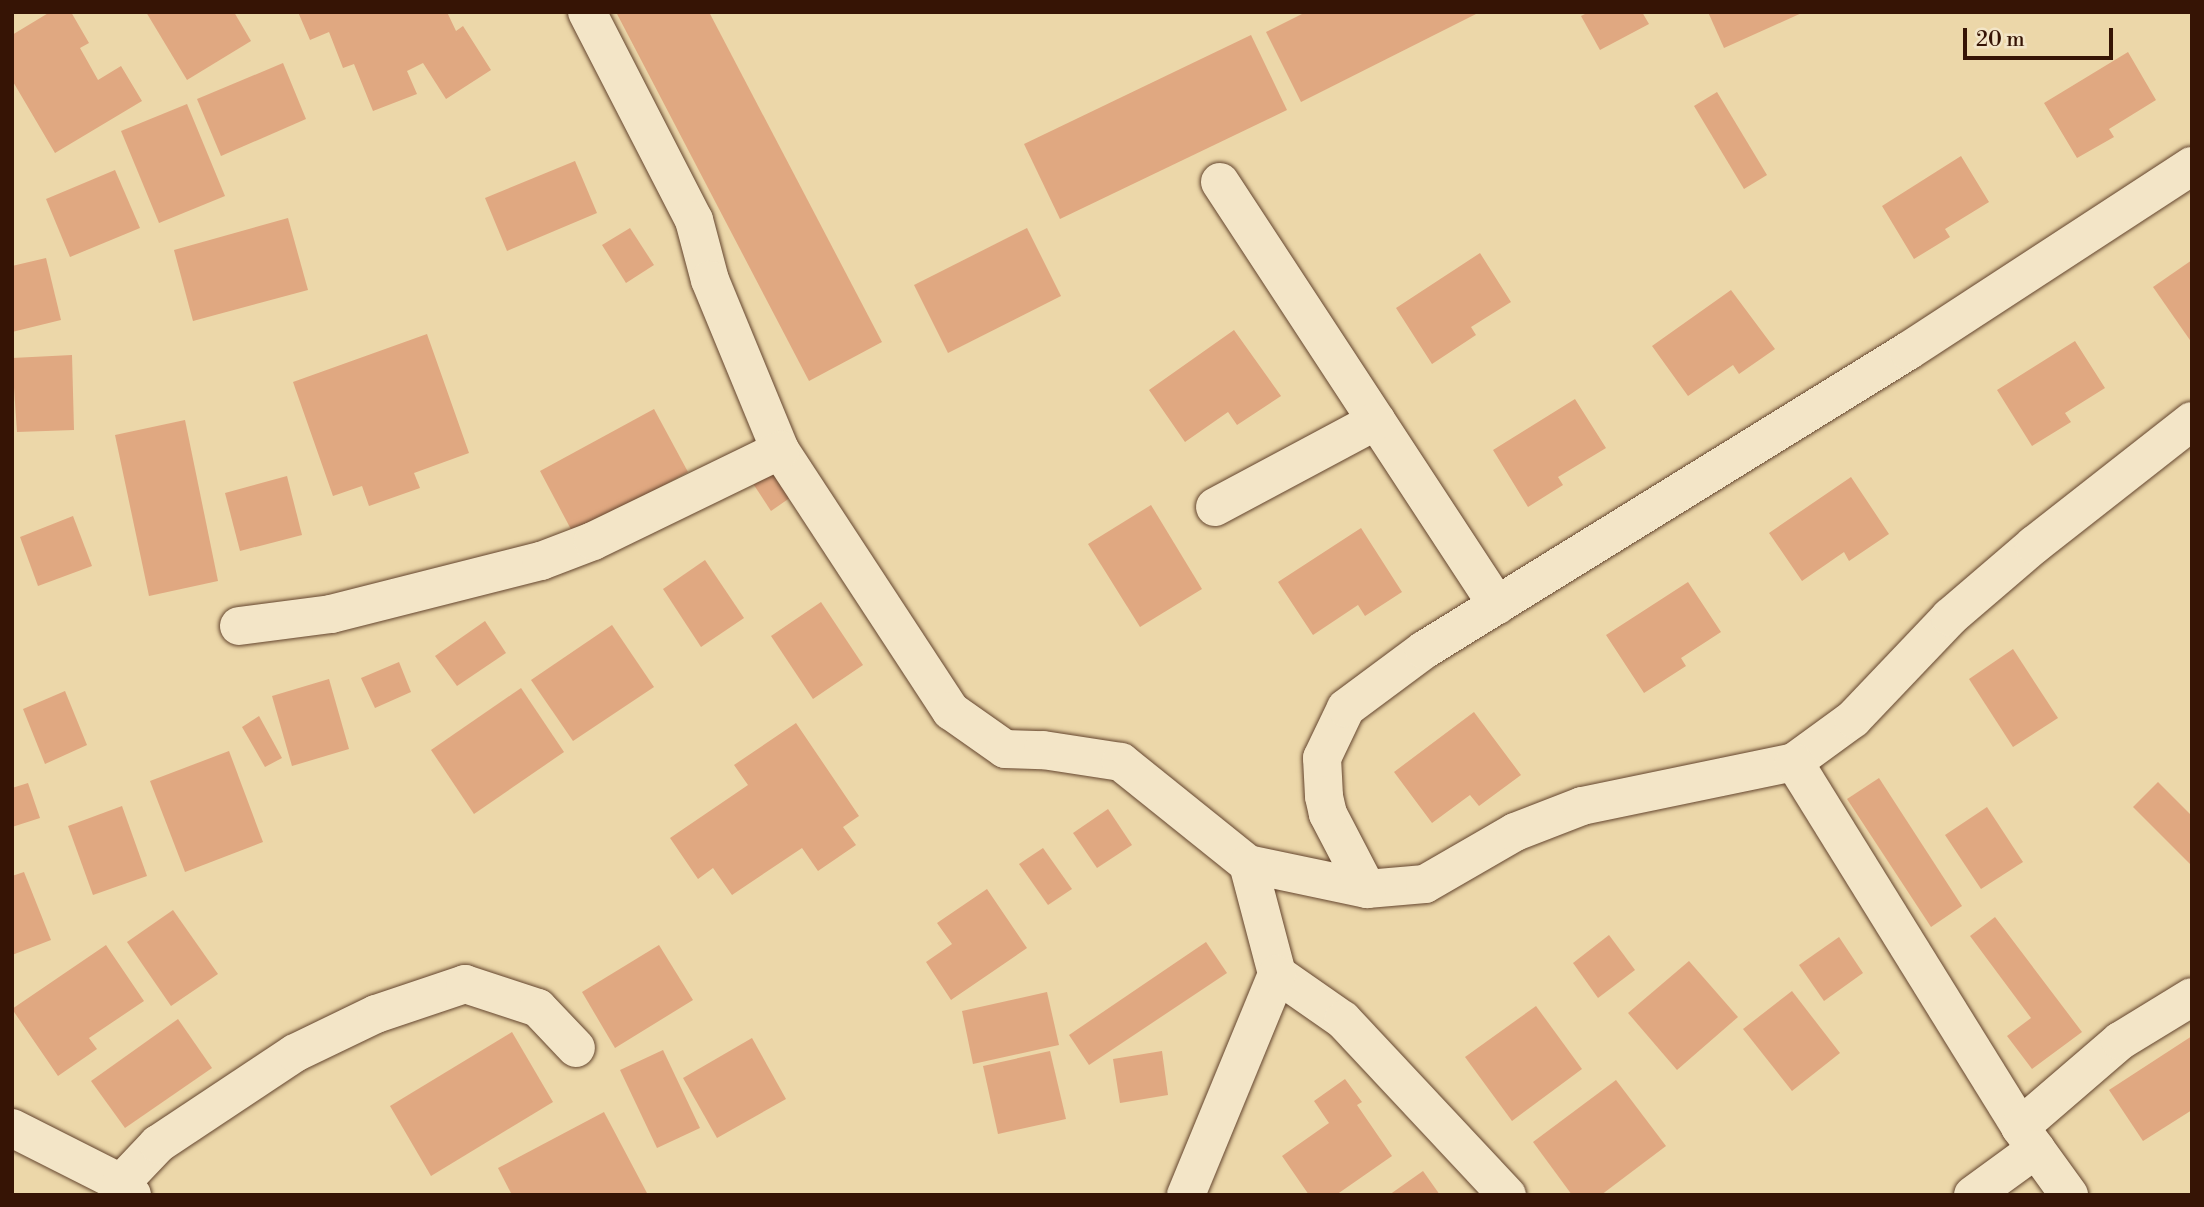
<!DOCTYPE html>
<style>
body{margin:0}
#map{position:relative;width:2204px;height:1207px;overflow:hidden;background:#ecd7a9;font-family:"Libre Bodoni",serif}
div>[style]{position:absolute}
.building>*{inset:0;background:#e0a881}
.roads{filter:drop-shadow(0 0 2px #64452e) drop-shadow(0 0 2px #64452e)}
.minor>*{height:38px;margin:-19px;padding:0 19px;transform-origin:19px;border-radius:19px;background:#f3e5c7}
span{translate:-50% -50%;white-space:nowrap;text-align:center;line-height:1.15;-webkit-text-stroke:6px #f3e5c7;paint-order:stroke}
.frame{position:absolute;inset:0;border:14px solid #361405;pointer-events:none}
.scale{position:absolute;left:1963px;top:28px;width:150px;height:32px;box-sizing:border-box;border:4px solid #361405;border-top:0;padding-left:9px;font-size:21px;line-height:24px;white-space:nowrap;color:#361405;-webkit-text-stroke:5px #f3e5c7;paint-order:stroke}
</style>
<div id="map">
<div class="building">
<i style="clip-path:polygon(50px 12px,71px 12px,89px 43px,80px 48px,98px 80px,121px 66px,142px 101px,55px 153px,12px 80px,12px 35px)"></i>
<i style="clip-path:polygon(146px 12px,234px 12px,251px 41px,187px 80px)"></i>
<i style="clip-path:polygon(298px 12px,447px 12px,456px 31px,463px 26px,491px 70px,446px 99px,423px 63px,407px 71px,417px 94px,373px 111px,354px 64px,343px 68px,329px 32px,310px 40px)"></i>
<i style="clip-path:polygon(616px 12px,709px 12px,882px 342px,809px 381px)"></i>
<i style="clip-path:polygon(1306px 12px,1480px 12px,1301px 102px,1266px 32px)"></i>
<i style="clip-path:polygon(1589px 12px,1642px 12px,1649px 24px,1600px 50px,1581px 16px)"></i>
<i style="clip-path:polygon(1708px 12px,1804px 12px,1724px 48px)"></i>
<i style="clip-path:polygon(1251px 35px,1287px 110px,1060px 219px,1024px 144px)"></i>
<i style="clip-path:polygon(2128px 52px,2156px 100px,2109px 129px,2114px 137px,2077px 158px,2044px 103px)"></i>
<i style="clip-path:polygon(283px 63px,306px 119px,221px 156px,197px 99px)"></i>
<i style="clip-path:polygon(1717px 92px,1767px 175px,1744px 189px,1694px 106px)"></i>
<i style="clip-path:polygon(187px 104px,225px 196px,159px 223px,121px 131px)"></i>
<i style="clip-path:polygon(1961px 156px,1989px 202px,1945px 229px,1950px 237px,1914px 259px,1882px 206px)"></i>
<i style="clip-path:polygon(575px 161px,597px 213px,507px 251px,485px 198px)"></i>
<i style="clip-path:polygon(115px 170px,140px 228px,70px 257px,46px 199px)"></i>
<i style="clip-path:polygon(288px 218px,308px 290px,193px 321px,174px 250px)"></i>
<i style="clip-path:polygon(630px 228px,654px 265px,626px 283px,602px 245px)"></i>
<i style="clip-path:polygon(1027px 228px,1061px 296px,948px 353px,914px 285px)"></i>
<i style="clip-path:polygon(1480px 253px,1511px 302px,1471px 327px,1476px 335px,1432px 364px,1396px 308px)"></i>
<i style="clip-path:polygon(46px 258px,61px 320px,12px 332px,12px 266px)"></i>
<i style="clip-path:polygon(2192px 260px,2192px 343px,2153px 287px)"></i>
<i style="clip-path:polygon(1731px 290px,1775px 349px,1739px 374px,1733px 365px,1688px 396px,1652px 346px)"></i>
<i style="clip-path:polygon(1234px 330px,1281px 396px,1237px 425px,1228px 412px,1185px 442px,1149px 390px)"></i>
<i style="clip-path:polygon(427px 334px,469px 453px,414px 473px,420px 488px,369px 506px,362px 486px,333px 496px,293px 382px)"></i>
<i style="clip-path:polygon(2075px 341px,2105px 388px,2065px 413px,2071px 422px,2032px 446px,1997px 390px)"></i>
<i style="clip-path:polygon(72px 355px,74px 430px,17px 432px,12px 358px)"></i>
<i style="clip-path:polygon(1575px 399px,1606px 448px,1558px 477px,1563px 485px,1528px 507px,1493px 450px)"></i>
<i style="clip-path:polygon(654px 409px,688px 472px,574px 535px,540px 471px)"></i>
<i style="clip-path:polygon(185px 420px,218px 581px,149px 596px,115px 435px)"></i>
<i style="clip-path:polygon(769px 458px,794px 495px,771px 511px,746px 473px)"></i>
<i style="clip-path:polygon(287px 476px,302px 535px,240px 551px,225px 493px)"></i>
<i style="clip-path:polygon(1851px 477px,1889px 534px,1849px 561px,1844px 552px,1802px 581px,1769px 533px)"></i>
<i style="clip-path:polygon(1151px 505px,1202px 589px,1140px 627px,1088px 544px)"></i>
<i style="clip-path:polygon(73px 516px,92px 566px,38px 586px,20px 537px)"></i>
<i style="clip-path:polygon(1361px 528px,1402px 592px,1365px 616px,1358px 605px,1313px 635px,1278px 582px)"></i>
<i style="clip-path:polygon(705px 560px,744px 618px,701px 647px,663px 589px)"></i>
<i style="clip-path:polygon(1688px 582px,1721px 632px,1681px 658px,1686px 666px,1644px 693px,1606px 635px)"></i>
<i style="clip-path:polygon(821px 602px,863px 665px,813px 699px,771px 636px)"></i>
<i style="clip-path:polygon(485px 621px,506px 653px,457px 686px,435px 656px)"></i>
<i style="clip-path:polygon(612px 625px,654px 687px,573px 741px,531px 680px)"></i>
<i style="clip-path:polygon(2013px 649px,2058px 718px,2013px 747px,1969px 679px)"></i>
<i style="clip-path:polygon(399px 662px,411px 692px,375px 708px,361px 678px)"></i>
<i style="clip-path:polygon(329px 679px,349px 749px,292px 766px,272px 696px)"></i>
<i style="clip-path:polygon(521px 688px,564px 752px,474px 814px,431px 750px)"></i>
<i style="clip-path:polygon(65px 691px,87px 745px,45px 764px,23px 709px)"></i>
<i style="clip-path:polygon(1474px 712px,1521px 775px,1479px 806px,1470px 795px,1432px 823px,1394px 772px)"></i>
<i style="clip-path:polygon(259px 716px,282px 758px,265px 767px,242px 727px)"></i>
<i style="clip-path:polygon(796px 723px,859px 816px,843px 827px,856px 845px,818px 871px,802px 848px,732px 895px,713px 868px,698px 879px,670px 838px,748px 785px,734px 765px)"></i>
<i style="clip-path:polygon(229px 751px,263px 842px,185px 872px,150px 781px)"></i>
<i style="clip-path:polygon(1879px 778px,1962px 906px,1931px 927px,1847px 799px)"></i>
<i style="clip-path:polygon(2158px 782px,2192px 816px,2192px 866px,2133px 807px)"></i>
<i style="clip-path:polygon(28px 783px,40px 818px,12px 827px,12px 788px)"></i>
<i style="clip-path:polygon(122px 806px,147px 876px,93px 895px,68px 826px)"></i>
<i style="clip-path:polygon(1987px 807px,2023px 862px,1981px 889px,1945px 835px)"></i>
<i style="clip-path:polygon(1108px 809px,1132px 845px,1097px 868px,1073px 833px)"></i>
<i style="clip-path:polygon(1043px 848px,1072px 889px,1048px 905px,1019px 864px)"></i>
<i style="clip-path:polygon(24px 872px,51px 940px,12px 955px,12px 876px)"></i>
<i style="clip-path:polygon(987px 889px,1027px 948px,951px 1000px,926px 962px,952px 944px,937px 923px)"></i>
<i style="clip-path:polygon(173px 910px,218px 974px,171px 1006px,127px 942px)"></i>
<i style="clip-path:polygon(1995px 917px,2082px 1032px,2032px 1069px,2007px 1036px,2031px 1018px,1970px 936px)"></i>
<i style="clip-path:polygon(1609px 935px,1635px 970px,1598px 998px,1573px 963px)"></i>
<i style="clip-path:polygon(1839px 937px,1863px 973px,1824px 1001px,1799px 965px)"></i>
<i style="clip-path:polygon(1206px 942px,1227px 973px,1089px 1065px,1069px 1035px)"></i>
<i style="clip-path:polygon(106px 945px,144px 1001px,89px 1038px,97px 1049px,58px 1076px,12px 1009px)"></i>
<i style="clip-path:polygon(659px 945px,693px 1000px,615px 1048px,582px 992px)"></i>
<i style="clip-path:polygon(1689px 961px,1738px 1017px,1677px 1070px,1628px 1013px)"></i>
<i style="clip-path:polygon(1792px 991px,1840px 1053px,1792px 1091px,1743px 1029px)"></i>
<i style="clip-path:polygon(1047px 992px,1059px 1045px,973px 1064px,962px 1011px)"></i>
<i style="clip-path:polygon(1536px 1006px,1582px 1069px,1512px 1121px,1465px 1057px)"></i>
<i style="clip-path:polygon(178px 1019px,212px 1068px,125px 1128px,91px 1081px)"></i>
<i style="clip-path:polygon(512px 1032px,553px 1102px,431px 1176px,390px 1106px)"></i>
<i style="clip-path:polygon(2192px 1036px,2192px 1110px,2143px 1141px,2109px 1090px)"></i>
<i style="clip-path:polygon(752px 1038px,786px 1099px,717px 1138px,683px 1078px)"></i>
<i style="clip-path:polygon(663px 1050px,700px 1128px,657px 1148px,620px 1070px)"></i>
<i style="clip-path:polygon(1050px 1051px,1066px 1119px,998px 1134px,983px 1066px)"></i>
<i style="clip-path:polygon(1162px 1051px,1168px 1095px,1120px 1103px,1113px 1059px)"></i>
<i style="clip-path:polygon(1345px 1079px,1362px 1102px,1357px 1105px,1392px 1156px,1336px 1195px,1309px 1195px,1282px 1156px,1329px 1123px,1314px 1101px)"></i>
<i style="clip-path:polygon(1616px 1080px,1666px 1146px,1601px 1195px,1572px 1195px,1533px 1142px)"></i>
<i style="clip-path:polygon(604px 1112px,648px 1195px,512px 1195px,498px 1168px)"></i>
<i style="clip-path:polygon(1423px 1171px,1440px 1195px,1389px 1195px)"></i>
</div>
<div class="roads">
<div class="minor">
<i style="left:587px;top:12px;width:234px;rotate:62.8deg"></i>
<i style="left:694px;top:220px;width:62px;rotate:75.1deg"></i>
<i style="left:710px;top:280px;width:184px;rotate:67.6deg"></i>
<i style="left:780px;top:450px;width:312px;rotate:56.8deg"></i>
<i style="left:951px;top:711px;width:66px;rotate:35.1deg"></i>
<i style="left:1005px;top:749px;width:38px;rotate:2deg"></i>
<i style="left:1043px;top:750px;width:79px;rotate:8.7deg"></i>
<i style="left:1121px;top:762px;width:163px;rotate:38.8deg"></i>
<i style="left:1248px;top:864px;width:122px;rotate:11.9deg"></i>
<i style="left:1367px;top:889px;width:58px;rotate:-4.9deg"></i>
<i style="left:1425px;top:884px;width:104px;rotate:-30deg"></i>
<i style="left:1515px;top:832px;width:72px;rotate:-21.2deg"></i>
<i style="left:1582px;top:806px;width:217px;rotate:-11.7deg"></i>
<i style="left:1794px;top:762px;width:73px;rotate:-36.1deg"></i>
<i style="left:1853px;top:719px;width:141px;rotate:-46.4deg"></i>
<i style="left:1950px;top:617px;width:111px;rotate:-40.6deg"></i>
<i style="left:2034px;top:545px;width:201px;rotate:-38.1deg"></i>
<i style="left:1220px;top:182px;width:506px;rotate:56.78deg"></i>
<i style="left:1215px;top:507px;width:183px;rotate:-28.1deg"></i>
<i style="left:239px;top:626px;width:93px;rotate:-7.4deg"></i>
<i style="left:331px;top:614px;width:217px;rotate:-14.2deg"></i>
<i style="left:541px;top:561px;width:56px;rotate:-21deg"></i>
<i style="left:593px;top:541px;width:208px;rotate:-25.9deg"></i>
<i style="left:1794px;top:762px;width:429px;rotate:58.2deg"></i>
<i style="left:2020px;top:1127px;width:84px;rotate:54.2deg"></i>
<i style="left:1248px;top:864px;width:114px;rotate:75.2deg"></i>
<i style="left:1277px;top:974px;width:80px;rotate:34.9deg"></i>
<i style="left:1343px;top:1020px;width:240px;rotate:46.9deg"></i>
<i style="left:1367px;top:889px;width:85px;rotate:-117.5deg"></i>
<i style="left:1328px;top:814px;width:18px;rotate:-103deg"></i>
<i style="left:1324px;top:796px;width:38px;rotate:-93deg"></i>
<i style="left:1322px;top:758px;width:55px;rotate:-64.4deg"></i>
<i style="left:1346px;top:708px;width:97px;rotate:-36.6deg"></i>
<i style="left:1424px;top:650px;width:569px;rotate:-31.71deg"></i>
<i style="left:1908px;top:351px;width:339px;rotate:-33.1deg"></i>
<i style="left:2020px;top:1127px;width:132px;rotate:-40.7deg"></i>
<i style="left:2120px;top:1041px;width:84px;rotate:-31.4deg"></i>
<i style="left:12px;top:1128px;width:122px;rotate:26.8deg"></i>
<i style="left:121px;top:1183px;width:16px;rotate:47deg"></i>
<i style="left:121px;top:1183px;width:54px;rotate:-46.5deg"></i>
<i style="left:158px;top:1144px;width:164px;rotate:-33.6deg"></i>
<i style="left:295px;top:1053px;width:90px;rotate:-25.7deg"></i>
<i style="left:376px;top:1014px;width:94px;rotate:-18.6deg"></i>
<i style="left:465px;top:984px;width:77px;rotate:18.2deg"></i>
<i style="left:538px;top:1008px;width:55px;rotate:46.5deg"></i>
<i style="left:1186px;top:1195px;width:239px;rotate:-67.6deg"></i>
<i style="left:1973px;top:1195px;width:78px;rotate:-36.1deg"></i>
</div>
</div>
<div class="frame"></div>
<div class="scale">20 m</div>
</div>
